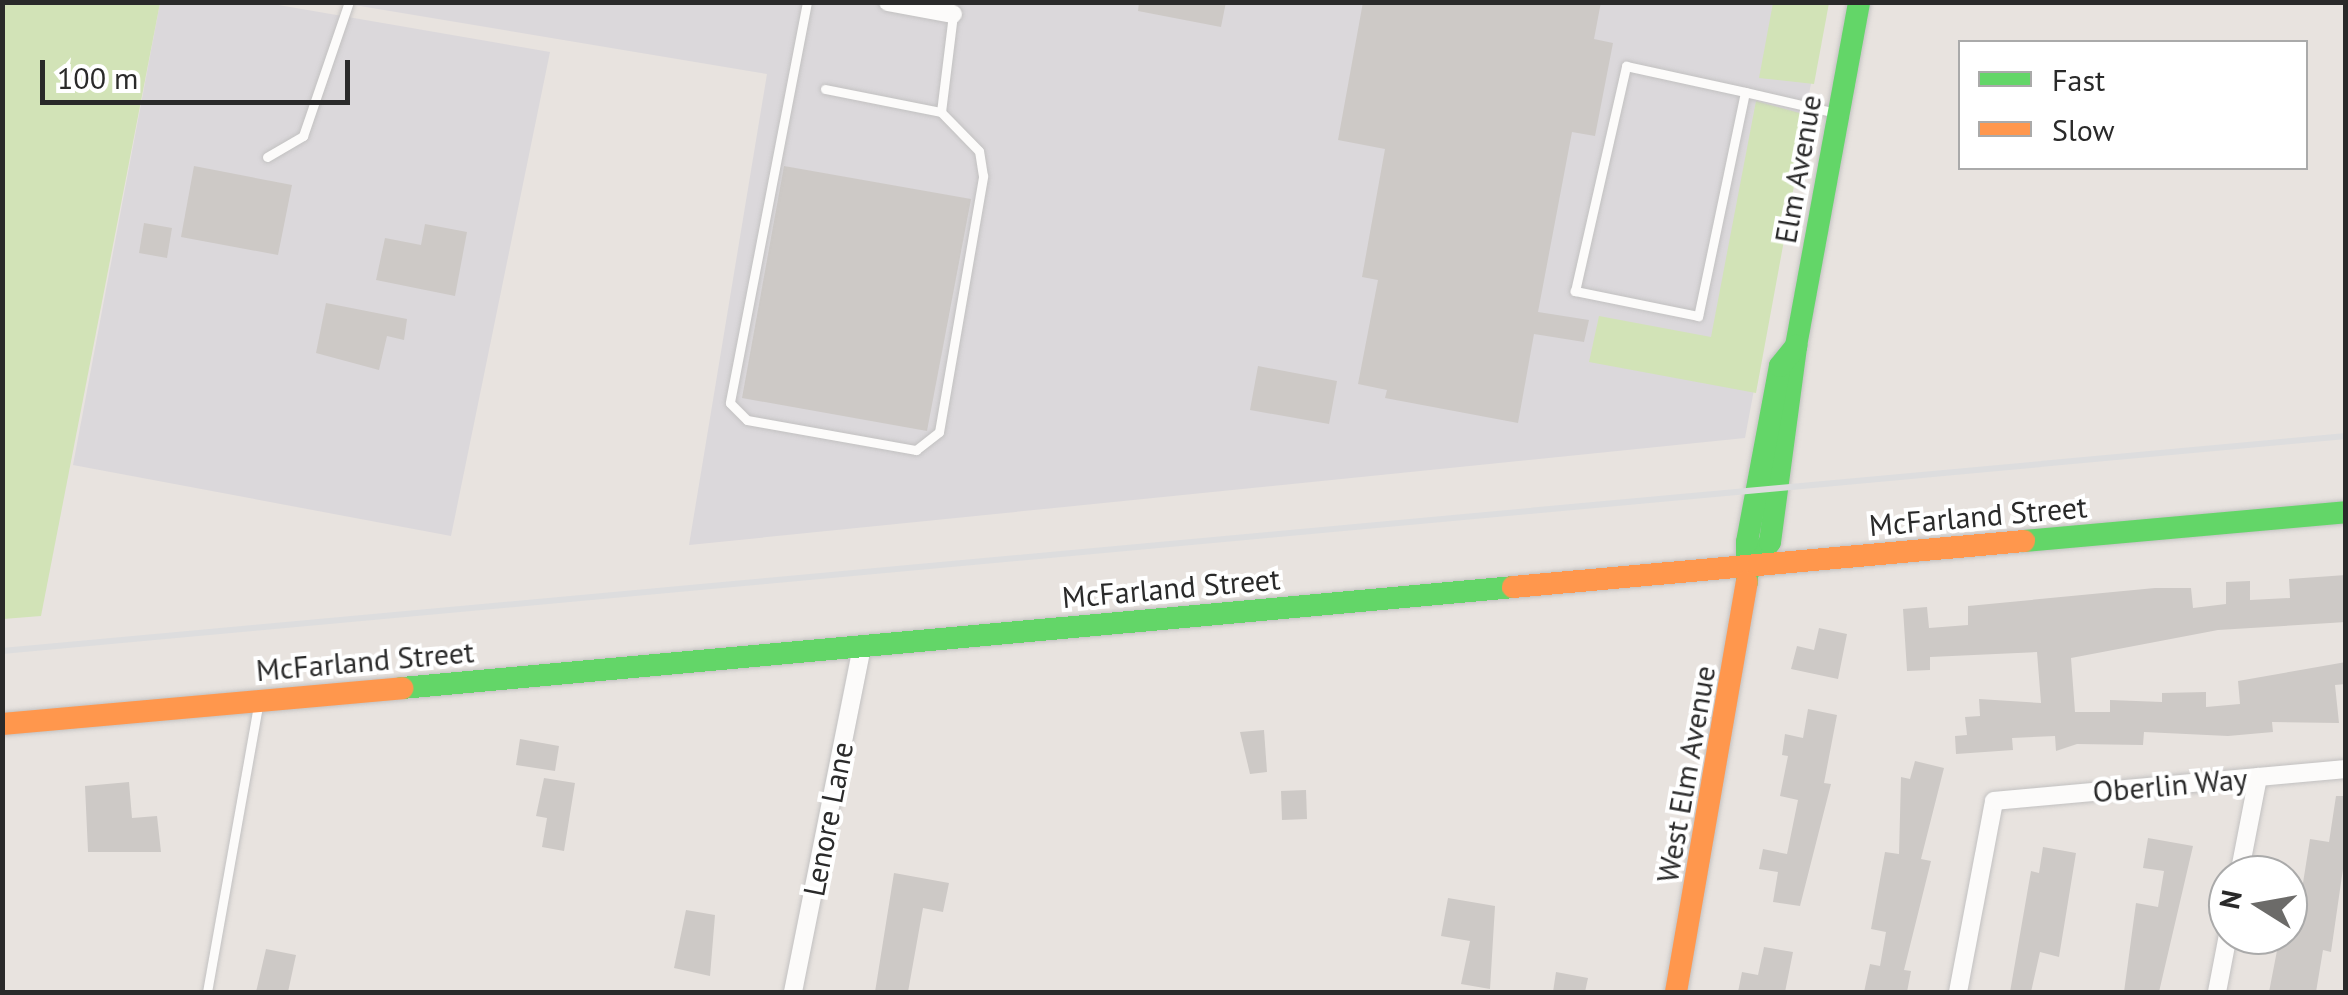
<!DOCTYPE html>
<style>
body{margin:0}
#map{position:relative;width:2348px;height:995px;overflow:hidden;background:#e8e3df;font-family:"PT Sans",sans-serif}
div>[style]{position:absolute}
.industrial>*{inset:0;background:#dbd8db}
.green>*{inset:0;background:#d2e3b7}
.building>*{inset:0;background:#cdc9c6}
.roads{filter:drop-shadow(0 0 2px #c2c1c1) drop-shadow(0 0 2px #c2c1c1)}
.lane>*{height:9px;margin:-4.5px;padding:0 4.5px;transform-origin:4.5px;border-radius:4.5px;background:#fcfbfa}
.street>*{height:18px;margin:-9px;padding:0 9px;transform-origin:9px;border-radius:9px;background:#fcfbfa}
.fast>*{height:22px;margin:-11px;padding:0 11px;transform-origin:11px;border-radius:11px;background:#63d668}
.slow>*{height:22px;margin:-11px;padding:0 11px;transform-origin:11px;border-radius:11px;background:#ff974d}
.rail>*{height:6px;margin:-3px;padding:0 3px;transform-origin:3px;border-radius:3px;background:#ddddde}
span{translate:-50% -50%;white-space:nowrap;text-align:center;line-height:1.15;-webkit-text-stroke:8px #fff;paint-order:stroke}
.street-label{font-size:30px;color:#2a2a2a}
.frame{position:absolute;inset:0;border:5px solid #2a2a2a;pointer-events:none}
.legend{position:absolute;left:1958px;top:40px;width:350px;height:130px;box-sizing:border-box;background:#fff;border:2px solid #aaa;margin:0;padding:12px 18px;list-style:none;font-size:30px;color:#2a2a2a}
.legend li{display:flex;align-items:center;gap:20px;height:50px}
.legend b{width:50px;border:2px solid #aaa}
.north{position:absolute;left:2208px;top:855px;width:100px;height:100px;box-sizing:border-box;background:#fff;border:2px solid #aaa;border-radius:50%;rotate:281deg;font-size:28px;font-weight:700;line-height:40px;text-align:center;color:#2a2a2a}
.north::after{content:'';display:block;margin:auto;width:35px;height:45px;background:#6c6b69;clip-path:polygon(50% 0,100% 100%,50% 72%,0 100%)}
.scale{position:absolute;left:40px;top:60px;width:310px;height:45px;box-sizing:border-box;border:5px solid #2a2a2a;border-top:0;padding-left:12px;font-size:30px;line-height:35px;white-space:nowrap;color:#2a2a2a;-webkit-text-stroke:8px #fff;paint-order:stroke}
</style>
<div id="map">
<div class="industrial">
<i style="clip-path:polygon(160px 3px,267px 3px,550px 52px,451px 536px,73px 465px)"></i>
<i style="clip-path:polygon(342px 3px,1826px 3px,1745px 438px,689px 545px,767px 74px)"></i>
</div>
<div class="green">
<i style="clip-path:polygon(3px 2px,160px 3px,41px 616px,3px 619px)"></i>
<i style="clip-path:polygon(1773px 3px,1829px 3px,1814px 84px,1759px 78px)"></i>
<i style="clip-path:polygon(1756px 101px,1807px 115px,1756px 393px,1589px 362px,1599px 316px,1711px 337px)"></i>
</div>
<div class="building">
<i style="clip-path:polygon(1139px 2px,1226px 2px,1221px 27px,1138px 11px)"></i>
<i style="clip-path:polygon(1363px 2px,1601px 2px,1594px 39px,1613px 43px,1595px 136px,1572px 132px,1538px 312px,1589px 320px,1584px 342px,1534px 334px,1518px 423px,1385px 398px,1387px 390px,1358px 384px,1378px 280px,1362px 277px,1385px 149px,1338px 140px)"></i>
<i style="clip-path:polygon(194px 166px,292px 185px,278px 255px,181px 237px)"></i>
<i style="clip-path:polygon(784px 166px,971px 199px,927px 431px,742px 398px)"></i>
<i style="clip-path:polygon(144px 223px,172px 228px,167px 258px,139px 253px)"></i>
<i style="clip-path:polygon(425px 224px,467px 232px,455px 296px,376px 280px,385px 238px,421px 245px)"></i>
<i style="clip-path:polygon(326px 303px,407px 319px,404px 340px,387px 336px,379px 370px,316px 353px)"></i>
<i style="clip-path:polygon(1258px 366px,1337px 381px,1329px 424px,1250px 410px)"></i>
<i style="clip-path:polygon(2346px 575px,2346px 622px,2218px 630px,2071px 658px,2075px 712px,2110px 712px,2110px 700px,2162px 702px,2162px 693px,2206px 692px,2206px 707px,2240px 704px,2238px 681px,2346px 662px,2346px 684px,2335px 685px,2339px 723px,2272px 722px,2273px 732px,2228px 736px,2144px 732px,2143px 745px,2077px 744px,2056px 751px,2055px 736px,2012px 738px,2013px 750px,1956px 754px,1955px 736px,1967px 735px,1965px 717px,1980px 716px,1979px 699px,2041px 703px,2037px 652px,1930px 657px,1930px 670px,1907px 671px,1903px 609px,1927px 607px,1929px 628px,1968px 625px,1968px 606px,2155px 588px,2191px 588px,2193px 608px,2226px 604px,2226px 582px,2250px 581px,2250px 600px,2290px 598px,2289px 579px)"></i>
<i style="clip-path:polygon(1819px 628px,1847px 634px,1838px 679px,1791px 669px,1797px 646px,1814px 650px)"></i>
<i style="clip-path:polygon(1808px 709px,1837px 715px,1824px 783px,1831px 784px,1800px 906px,1773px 902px,1778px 872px,1759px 869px,1763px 849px,1787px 854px,1798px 800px,1780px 796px,1788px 756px,1782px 755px,1785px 734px,1803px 738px)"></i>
<i style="clip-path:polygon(1264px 730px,1267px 772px,1250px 774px,1240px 732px)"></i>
<i style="clip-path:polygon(520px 739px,559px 746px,555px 771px,516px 765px)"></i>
<i style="clip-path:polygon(1915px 761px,1944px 768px,1921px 859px,1931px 861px,1904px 970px,1911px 971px,1907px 992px,1864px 992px,1870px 964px,1880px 966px,1886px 932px,1871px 929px,1885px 852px,1899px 854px,1901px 777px,1910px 779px)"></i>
<i style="clip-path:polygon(544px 778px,575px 783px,564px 851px,542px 847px,547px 818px,536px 816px)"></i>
<i style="clip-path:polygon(129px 782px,132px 818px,157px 816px,161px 852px,88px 852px,85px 786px)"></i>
<i style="clip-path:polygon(1306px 790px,1307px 819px,1282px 820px,1281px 791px)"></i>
<i style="clip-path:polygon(2336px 796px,2346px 796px,2346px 848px,2331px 952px,2323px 950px,2316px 992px,2269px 992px,2280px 935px,2288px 935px,2288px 906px,2299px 908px,2310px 839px,2329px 842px)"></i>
<i style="clip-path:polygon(2148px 838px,2193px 846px,2159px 992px,2124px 992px,2136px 903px,2158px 907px,2164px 871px,2143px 868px)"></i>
<i style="clip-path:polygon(2043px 847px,2076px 853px,2059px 957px,2040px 952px,2031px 992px,2010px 992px,2031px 871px,2039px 873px)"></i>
<i style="clip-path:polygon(894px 873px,949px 883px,943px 912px,923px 908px,908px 992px,875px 992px)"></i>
<i style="clip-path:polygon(1448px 898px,1495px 906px,1490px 989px,1461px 984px,1470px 941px,1441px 936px)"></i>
<i style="clip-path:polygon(686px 910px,715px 915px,710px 976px,674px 968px)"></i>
<i style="clip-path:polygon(1764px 947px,1793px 952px,1785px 992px,1738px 992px,1742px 972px,1758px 975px)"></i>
<i style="clip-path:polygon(266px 949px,296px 955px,288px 992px,256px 992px)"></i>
<i style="clip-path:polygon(1556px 972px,1588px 978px,1585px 992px,1553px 992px)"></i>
</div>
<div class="roads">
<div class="lane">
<i style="left:807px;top:2px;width:408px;rotate:100.9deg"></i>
<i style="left:730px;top:403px;width:24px;rotate:45deg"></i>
<i style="left:747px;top:420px;width:172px;rotate:10.1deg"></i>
<i style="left:916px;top:450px;width:29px;rotate:-38deg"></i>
<i style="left:939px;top:432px;width:260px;rotate:-80.2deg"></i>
<i style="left:983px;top:176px;width:25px;rotate:-99deg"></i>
<i style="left:979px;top:151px;width:54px;rotate:-134.3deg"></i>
<i style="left:941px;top:112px;width:99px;rotate:-83deg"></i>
<i style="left:825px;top:89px;width:118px;rotate:11.2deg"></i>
<i style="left:1745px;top:92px;width:229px;rotate:101.8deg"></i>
<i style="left:1698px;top:316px;width:126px;rotate:-168.5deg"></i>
<i style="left:1575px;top:291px;width:231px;rotate:-77.2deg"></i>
<i style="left:1626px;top:66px;width:122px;rotate:12.3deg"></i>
<i style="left:1745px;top:92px;width:93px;rotate:13deg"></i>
<i style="left:267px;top:157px;width:42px;rotate:-30.3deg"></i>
<i style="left:303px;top:136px;width:142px;rotate:-71.1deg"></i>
<i style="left:207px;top:992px;width:296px;rotate:-79.9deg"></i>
</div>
<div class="street">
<i style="left:888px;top:2px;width:66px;rotate:10.5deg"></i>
<i style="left:2239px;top:875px;width:100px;rotate:-79deg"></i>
<i style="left:793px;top:992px;width:353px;rotate:-78.7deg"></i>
<i style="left:1958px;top:992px;width:194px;rotate:-79.3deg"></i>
<i style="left:1994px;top:801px;width:353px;rotate:-5.2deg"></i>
<i style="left:2217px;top:992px;width:58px;rotate:-79.1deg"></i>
</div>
<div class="fast">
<i style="left:2024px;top:541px;width:323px;rotate:-5.1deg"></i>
<i style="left:1753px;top:567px;width:30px;rotate:-56deg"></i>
<i style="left:1770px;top:542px;width:198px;rotate:-82.4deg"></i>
<i style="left:1796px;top:346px;width:350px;rotate:-79.6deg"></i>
<i style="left:1747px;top:582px;width:40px;rotate:-90deg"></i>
<i style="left:1747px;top:542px;width:179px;rotate:-79.4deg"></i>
<i style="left:1780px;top:366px;width:26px;rotate:-51deg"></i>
<i style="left:402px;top:688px;width:1116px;rotate:-5.19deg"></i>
</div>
<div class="slow">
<i style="left:1513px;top:587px;width:513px;rotate:-5.14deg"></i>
<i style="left:2px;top:724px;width:402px;rotate:-5.1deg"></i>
<i style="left:1676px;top:992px;width:416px;rotate:-80.2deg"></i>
</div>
</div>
<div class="rail">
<i style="left:2px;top:651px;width:2354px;rotate:-5.24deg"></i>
</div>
<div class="street-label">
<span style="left:1798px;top:169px;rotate:-80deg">Elm Avenue</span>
<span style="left:1978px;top:516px;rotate:-5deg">McFarland Street</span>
<span style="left:1171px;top:588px;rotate:-5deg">McFarland Street</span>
<span style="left:365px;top:661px;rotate:-5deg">McFarland Street</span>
<span style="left:1686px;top:774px;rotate:-80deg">West Elm Avenue</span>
<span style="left:2170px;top:785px;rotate:-5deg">Oberlin Way</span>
<span style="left:828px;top:819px;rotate:-79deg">Lenore Lane</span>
</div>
<div class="frame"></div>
<ul class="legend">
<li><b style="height:12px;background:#63d668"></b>Fast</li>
<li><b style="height:12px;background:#ff974d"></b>Slow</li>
</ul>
<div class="north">N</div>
<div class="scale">100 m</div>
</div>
